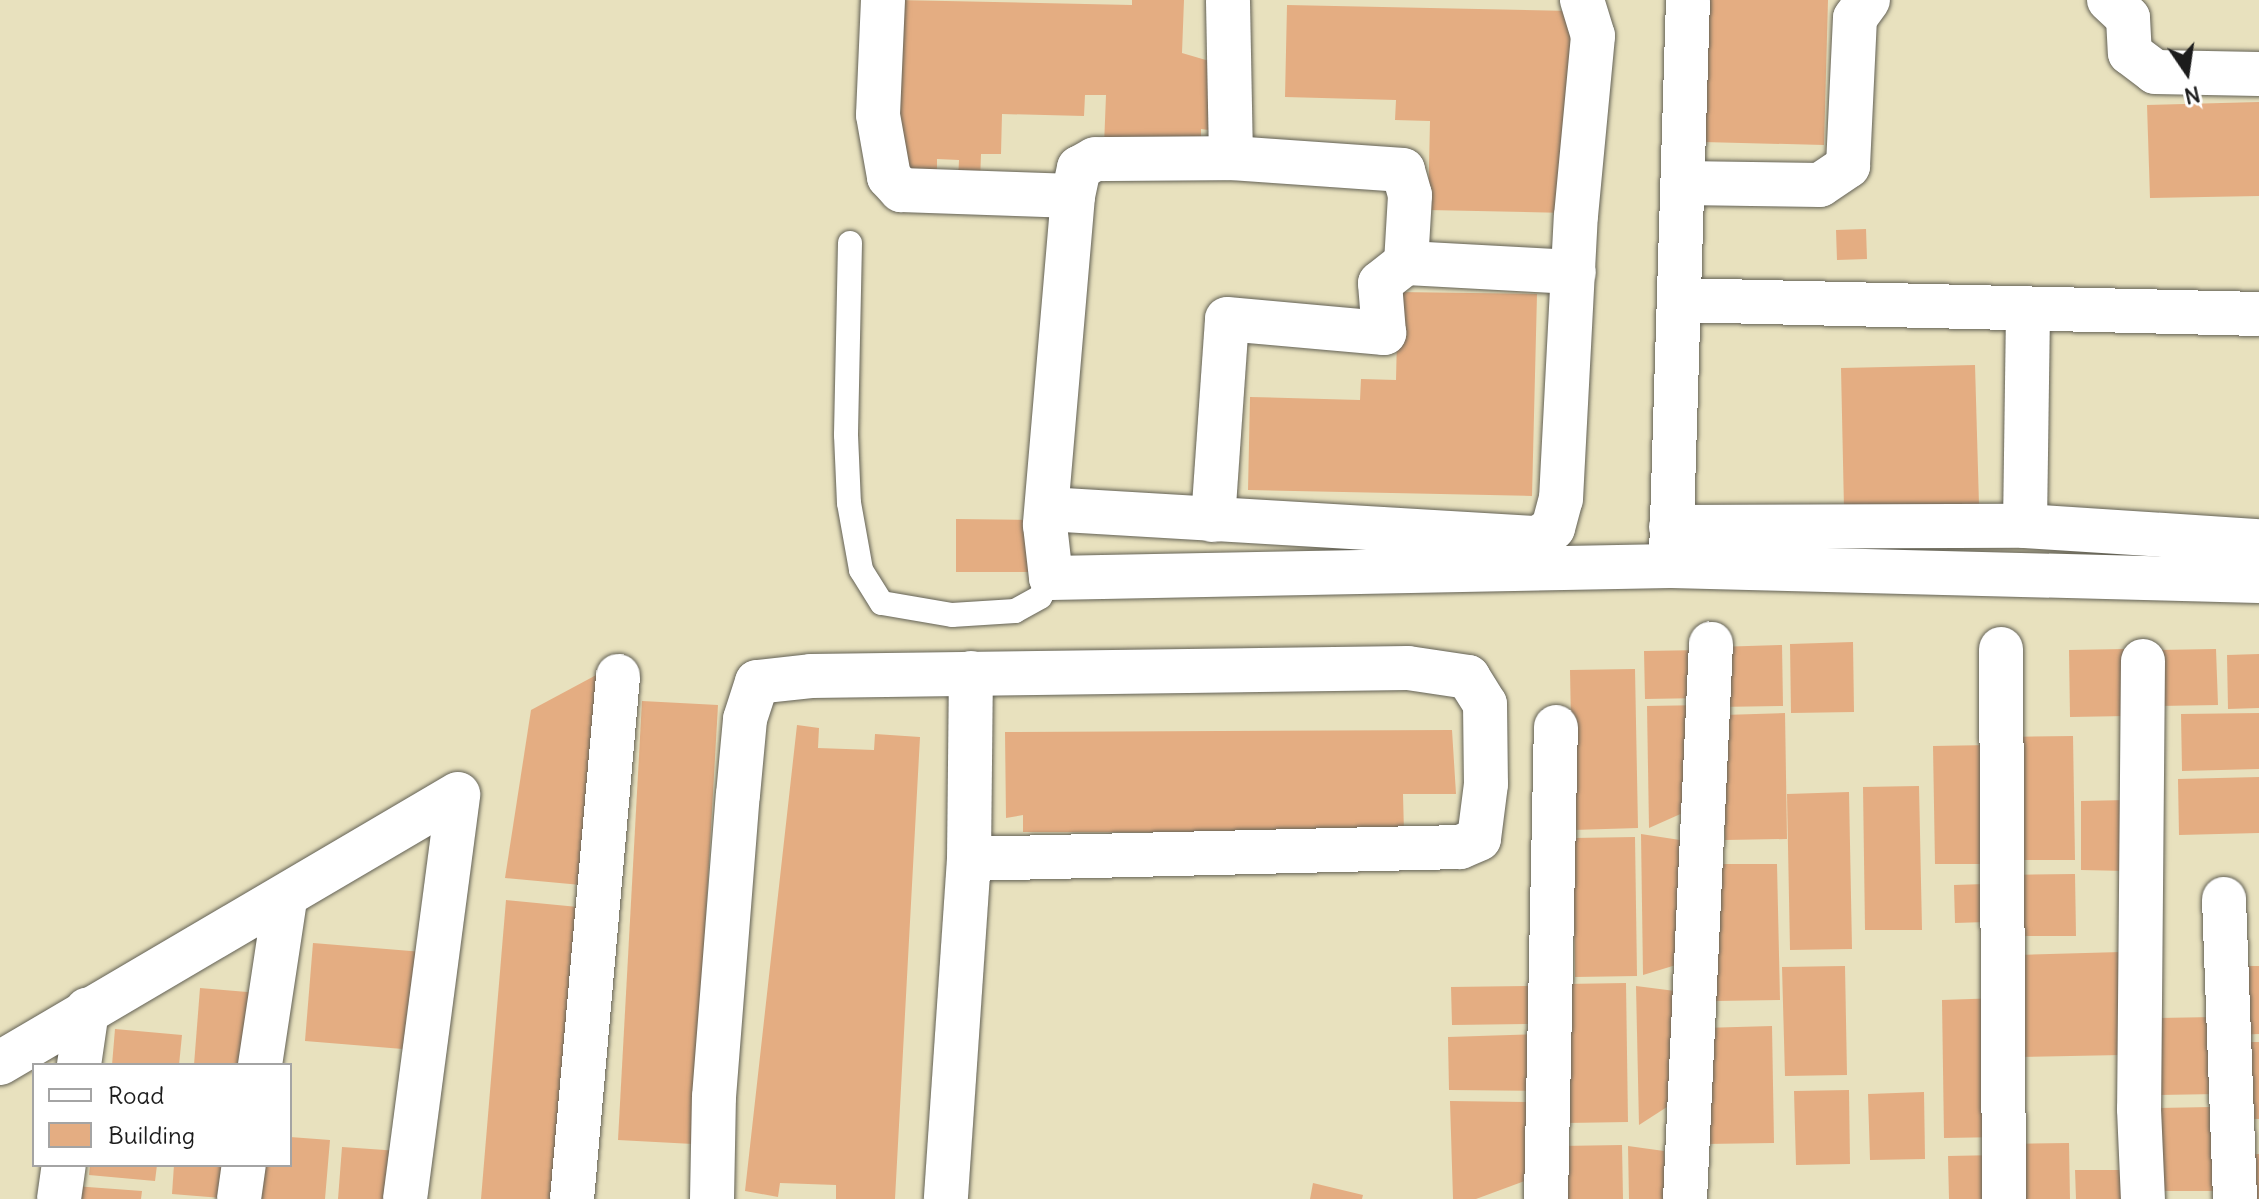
<!DOCTYPE html>
<style>
body{margin:0}
#map{position:relative;width:2259px;height:1199px;overflow:hidden;background:#e8e1be;font-family:Delius,sans-serif}
div>[style]{position:absolute}
.building>*{inset:0;background:#e4ad82}
.roads{filter:drop-shadow(0 0 2px #636155) drop-shadow(0 0 2px #636155)}
.lane>*{height:24px;margin:-12px;padding:0 12px;transform-origin:12px;border-radius:12px;background:#fff}
.street>*{height:44px;margin:-22px;padding:0 22px;transform-origin:22px;border-radius:22px;background:#fff}
span{translate:-50% -50%;white-space:nowrap;text-align:center;line-height:1.15;-webkit-text-stroke:8px #fff;paint-order:stroke}
.legend{position:absolute;left:32px;top:1063px;width:260px;height:104px;box-sizing:border-box;background:#fff;border:2px solid #a4a4a4;margin:0;padding:10px 14px;list-style:none;font-size:24px;color:#1c1c1c}
.legend li{display:flex;align-items:center;gap:16px;height:40px}
.legend b{width:40px;border:2px solid #a4a4a4}
.north{position:absolute;left:2147px;top:32px;width:80px;height:80px;-webkit-text-stroke:6px #fff;paint-order:stroke;rotate:167deg;font-size:22px;font-weight:700;line-height:32px;text-align:center;color:#1c1c1c}
.north::after{content:'';display:block;margin:auto;width:28px;height:36px;background:#1c1c1c;clip-path:polygon(50% 0,100% 100%,50% 72%,0 100%)}
</style>
<div id="map">
<div class="building">
<i style="clip-path:polygon(897px 0,1132px 5px,1132px 0,1184px 0,1182px 53px,1216px 63px,1216px 131px,1201px 129px,1201px 149px,1104px 146px,1106px 95px,1085px 95px,1084px 116px,1002px 114px,1001px 154px,981px 154px,980px 182px,958px 181px,959px 160px,937px 159px,937px 182px,910px 181px,899px 161px)"></i>
<i style="clip-path:polygon(1707px 0,1828px 0,1824px 145px,1703px 142px)"></i>
<i style="clip-path:polygon(1287px 5px,1572px 11px,1567px 213px,1428px 210px,1430px 121px,1395px 120px,1396px 100px,1285px 97px)"></i>
<i style="clip-path:polygon(2259px 102px,2259px 196px,2150px 198px,2147px 105px)"></i>
<i style="clip-path:polygon(1866px 229px,1867px 259px,1837px 260px,1836px 230px)"></i>
<i style="clip-path:polygon(1398px 292px,1537px 294px,1532px 496px,1248px 490px,1250px 397px,1360px 400px,1361px 379px,1396px 380px)"></i>
<i style="clip-path:polygon(1975px 365px,1979px 505px,1844px 509px,1841px 368px)"></i>
<i style="clip-path:polygon(956px 519px,1032px 520px,1032px 572px,956px 572px)"></i>
<i style="clip-path:polygon(1853px 642px,1854px 712px,1791px 713px,1790px 644px)"></i>
<i style="clip-path:polygon(1782px 645px,1783px 706px,1717px 707px,1716px 647px)"></i>
<i style="clip-path:polygon(2126px 649px,2127px 716px,2070px 717px,2069px 650px)"></i>
<i style="clip-path:polygon(2216px 649px,2218px 705px,2159px 706px,2158px 650px)"></i>
<i style="clip-path:polygon(1702px 650px,1703px 698px,1645px 699px,1644px 651px)"></i>
<i style="clip-path:polygon(2259px 654px,2259px 708px,2228px 709px,2227px 655px)"></i>
<i style="clip-path:polygon(1635px 669px,1638px 828px,1573px 830px,1570px 670px)"></i>
<i style="clip-path:polygon(600px 673px,581px 885px,505px 878px,531px 710px)"></i>
<i style="clip-path:polygon(642px 701px,718px 705px,693px 1144px,618px 1140px)"></i>
<i style="clip-path:polygon(1705px 705px,1694px 808px,1649px 828px,1647px 706px)"></i>
<i style="clip-path:polygon(1785px 713px,1787px 839px,1725px 840px,1723px 715px)"></i>
<i style="clip-path:polygon(2259px 713px,2259px 769px,2182px 771px,2181px 714px)"></i>
<i style="clip-path:polygon(797px 725px,819px 728px,818px 748px,874px 750px,875px 734px,920px 737px,895px 1199px,836px 1199px,836px 1185px,780px 1183px,778px 1197px,745px 1191px)"></i>
<i style="clip-path:polygon(1452px 730px,1456px 794px,1403px 794px,1404px 833px,1023px 832px,1023px 815px,1006px 818px,1005px 732px)"></i>
<i style="clip-path:polygon(2073px 736px,2075px 860px,2007px 860px,2006px 737px)"></i>
<i style="clip-path:polygon(1990px 745px,1993px 864px,1935px 864px,1933px 746px)"></i>
<i style="clip-path:polygon(2259px 777px,2259px 833px,2179px 835px,2178px 779px)"></i>
<i style="clip-path:polygon(1919px 786px,1922px 930px,1865px 930px,1863px 787px)"></i>
<i style="clip-path:polygon(1849px 792px,1852px 949px,1790px 950px,1787px 794px)"></i>
<i style="clip-path:polygon(2127px 800px,2127px 871px,2081px 870px,2081px 801px)"></i>
<i style="clip-path:polygon(1641px 834px,1680px 840px,1676px 965px,1643px 975px)"></i>
<i style="clip-path:polygon(1635px 837px,1637px 976px,1575px 977px,1573px 838px)"></i>
<i style="clip-path:polygon(1713px 864px,1777px 864px,1780px 1000px,1715px 1001px)"></i>
<i style="clip-path:polygon(2075px 874px,2076px 936px,2008px 936px,2006px 875px)"></i>
<i style="clip-path:polygon(1985px 884px,1986px 922px,1955px 923px,1954px 885px)"></i>
<i style="clip-path:polygon(506px 900px,578px 907px,554px 1199px,481px 1199px)"></i>
<i style="clip-path:polygon(313px 943px,423px 952px,415px 1050px,305px 1041px)"></i>
<i style="clip-path:polygon(2121px 952px,2122px 1055px,2018px 1057px,2017px 955px)"></i>
<i style="clip-path:polygon(1845px 966px,1847px 1075px,1785px 1076px,1782px 967px)"></i>
<i style="clip-path:polygon(2233px 966px,2259px 966px,2259px 1034px,2234px 1035px)"></i>
<i style="clip-path:polygon(1626px 983px,1628px 1122px,1567px 1123px,1565px 984px)"></i>
<i style="clip-path:polygon(1531px 986px,1532px 1024px,1452px 1025px,1451px 987px)"></i>
<i style="clip-path:polygon(1636px 986px,1675px 991px,1670px 1105px,1639px 1125px)"></i>
<i style="clip-path:polygon(200px 988px,259px 993px,253px 1065px,194px 1065px)"></i>
<i style="clip-path:polygon(2000px 998px,2002px 1137px,1944px 1138px,1942px 1000px)"></i>
<i style="clip-path:polygon(2215px 1017px,2217px 1094px,2159px 1095px,2158px 1018px)"></i>
<i style="clip-path:polygon(1772px 1026px,1774px 1143px,1705px 1144px,1702px 1028px)"></i>
<i style="clip-path:polygon(115px 1029px,182px 1035px,179px 1065px,112px 1065px)"></i>
<i style="clip-path:polygon(1539px 1034px,1540px 1091px,1449px 1090px,1448px 1037px)"></i>
<i style="clip-path:polygon(2242px 1042px,2259px 1042px,2259px 1119px,2244px 1119px)"></i>
<i style="clip-path:polygon(1849px 1090px,1850px 1164px,1796px 1165px,1794px 1091px)"></i>
<i style="clip-path:polygon(1924px 1092px,1925px 1159px,1870px 1160px,1868px 1094px)"></i>
<i style="clip-path:polygon(1450px 1101px,1529px 1102px,1530px 1179px,1476px 1199px,1453px 1199px)"></i>
<i style="clip-path:polygon(2211px 1107px,2213px 1191px,2159px 1191px,2158px 1108px)"></i>
<i style="clip-path:polygon(290px 1137px,330px 1140px,325px 1199px,261px 1199px,264px 1165px,290px 1165px)"></i>
<i style="clip-path:polygon(2069px 1143px,2070px 1199px,2008px 1199px,2007px 1144px)"></i>
<i style="clip-path:polygon(1622px 1145px,1623px 1199px,1561px 1199px,1560px 1146px)"></i>
<i style="clip-path:polygon(1628px 1146px,1664px 1151px,1666px 1199px,1629px 1199px)"></i>
<i style="clip-path:polygon(342px 1147px,399px 1151px,394px 1199px,338px 1199px)"></i>
<i style="clip-path:polygon(2241px 1154px,2259px 1154px,2259px 1199px,2241px 1199px)"></i>
<i style="clip-path:polygon(1999px 1155px,2000px 1199px,1949px 1199px,1948px 1156px)"></i>
<i style="clip-path:polygon(90px 1165px,157px 1165px,155px 1181px,89px 1175px)"></i>
<i style="clip-path:polygon(174px 1165px,237px 1165px,234px 1199px,172px 1194px)"></i>
<i style="clip-path:polygon(2075px 1170px,2131px 1170px,2132px 1199px,2076px 1199px)"></i>
<i style="clip-path:polygon(1313px 1183px,1363px 1195px,1362px 1199px,1310px 1199px)"></i>
<i style="clip-path:polygon(74px 1186px,142px 1191px,141px 1199px,72px 1199px)"></i>
</div>
<div class="roads">
<div class="lane">
<i style="left:850px;top:243px;width:192px;rotate:91.2deg"></i>
<i style="left:846px;top:435px;width:68px;rotate:87.5deg"></i>
<i style="left:849px;top:503px;width:68px;rotate:79.8deg"></i>
<i style="left:861px;top:570px;width:39px;rotate:58deg"></i>
<i style="left:882px;top:603px;width:71px;rotate:9.7deg"></i>
<i style="left:952px;top:615px;width:63px;rotate:-3.6deg"></i>
<i style="left:1015px;top:611px;width:29px;rotate:-29deg"></i>
<i style="left:1040px;top:597px;width:22px;rotate:-60deg"></i>
</div>
<div class="street">
<i style="left:883px;top:0;width:115px;rotate:92.5deg"></i>
<i style="left:878px;top:115px;width:63px;rotate:79.9deg"></i>
<i style="left:889px;top:177px;width:18px;rotate:47deg"></i>
<i style="left:901px;top:190px;width:172px;rotate:2deg"></i>
<i style="left:1073px;top:196px;width:330px;rotate:94.9deg"></i>
<i style="left:1045px;top:525px;width:53px;rotate:83.5deg"></i>
<i style="left:1051px;top:578px;width:620px;rotate:-1.11deg"></i>
<i style="left:1671px;top:566px;width:588px;rotate:1.46deg"></i>
<i style="left:2109px;top:0;width:26px;rotate:43deg"></i>
<i style="left:2128px;top:18px;width:35px;rotate:87deg"></i>
<i style="left:2130px;top:53px;width:31px;rotate:37deg"></i>
<i style="left:2155px;top:72px;width:104px;rotate:1.1deg"></i>
<i style="left:1683px;top:183px;width:137px;rotate:0.8deg"></i>
<i style="left:1820px;top:185px;width:34px;rotate:-34deg"></i>
<i style="left:1848px;top:166px;width:148px;rotate:-87.3deg"></i>
<i style="left:1855px;top:18px;width:22px;rotate:-54deg"></i>
<i style="left:1073px;top:196px;width:29px;rotate:-78deg"></i>
<i style="left:1079px;top:168px;width:18px;rotate:-29deg"></i>
<i style="left:1095px;top:159px;width:136px;rotate:-0.4deg"></i>
<i style="left:1406px;top:263px;width:168px;rotate:3.1deg"></i>
<i style="left:1679px;top:300px;width:580px;rotate:1.38deg"></i>
<i style="left:1047px;top:509px;width:492px;rotate:3.4deg"></i>
<i style="left:1538px;top:538px;width:18px;rotate:-34deg"></i>
<i style="left:1553px;top:528px;width:30px;rotate:-75deg"></i>
<i style="left:1561px;top:499px;width:283px;rotate:-87deg"></i>
<i style="left:1576px;top:216px;width:181px;rotate:-84.6deg"></i>
<i style="left:1593px;top:36px;width:38px;rotate:-107deg"></i>
<i style="left:1213px;top:520px;width:201px;rotate:-86deg"></i>
<i style="left:1227px;top:319px;width:158px;rotate:5.1deg"></i>
<i style="left:1384px;top:333px;width:50px;rotate:-94.6deg"></i>
<i style="left:1380px;top:283px;width:33px;rotate:-38deg"></i>
<i style="left:1406px;top:263px;width:68px;rotate:-86.6deg"></i>
<i style="left:1410px;top:195px;width:26px;rotate:-106deg"></i>
<i style="left:1403px;top:170px;width:172px;rotate:-176deg"></i>
<i style="left:1231px;top:158px;width:158px;rotate:-91.1deg"></i>
<i style="left:2025px;top:526px;width:216px;rotate:-89.2deg"></i>
<i style="left:1671px;top:527px;width:354px;rotate:-0.2deg"></i>
<i style="left:2025px;top:526px;width:234px;rotate:3.7deg"></i>
<i style="left:1671px;top:555px;width:555px;rotate:-88.25deg"></i>
<i style="left:2001px;top:649px;width:550px;rotate:89.69deg"></i>
<i style="left:2143px;top:661px;width:448px;rotate:90.5deg"></i>
<i style="left:2139px;top:1109px;width:90px;rotate:87.5deg"></i>
<i style="left:969px;top:859px;width:186px;rotate:-89.4deg"></i>
<i style="left:2224px;top:899px;width:300px;rotate:87.9deg"></i>
<i style="left:0;top:1063px;width:531px;rotate:-30.43deg"></i>
<i style="left:79px;top:1065px;width:56px;rotate:-81.7deg"></i>
<i style="left:260px;top:1065px;width:167px;rotate:-81.4deg"></i>
<i style="left:59px;top:1199px;width:34px;rotate:-82deg"></i>
<i style="left:239px;top:1199px;width:34px;rotate:-82deg"></i>
<i style="left:405px;top:1199px;width:408px;rotate:-82.5deg"></i>
<i style="left:572px;top:1199px;width:525px;rotate:-84.97deg"></i>
<i style="left:712px;top:1199px;width:102px;rotate:-88.9deg"></i>
<i style="left:714px;top:1097px;width:303px;rotate:-85.5deg"></i>
<i style="left:738px;top:795px;width:76px;rotate:-84.7deg"></i>
<i style="left:745px;top:719px;width:39px;rotate:-72deg"></i>
<i style="left:757px;top:682px;width:54px;rotate:-6.3deg"></i>
<i style="left:811px;top:676px;width:597px;rotate:-0.77deg"></i>
<i style="left:1408px;top:668px;width:61px;rotate:8.5deg"></i>
<i style="left:1468px;top:677px;width:32px;rotate:58deg"></i>
<i style="left:1485px;top:704px;width:80px;rotate:89.3deg"></i>
<i style="left:1486px;top:784px;width:55px;rotate:97.3deg"></i>
<i style="left:1479px;top:839px;width:21px;rotate:157deg"></i>
<i style="left:1460px;top:847px;width:491px;rotate:178.6deg"></i>
<i style="left:969px;top:859px;width:341px;rotate:93.9deg"></i>
<i style="left:1546px;top:1199px;width:472px;rotate:-88.8deg"></i>
<i style="left:1685px;top:1199px;width:556px;rotate:-87.32deg"></i>
</div>
</div>
<ul class="legend">
<li><b style="height:10px;background:#fff"></b>Road</li>
<li><b style="height:22px;background:#e4ad82"></b>Building</li>
</ul>
<div class="north">N</div>
</div>
